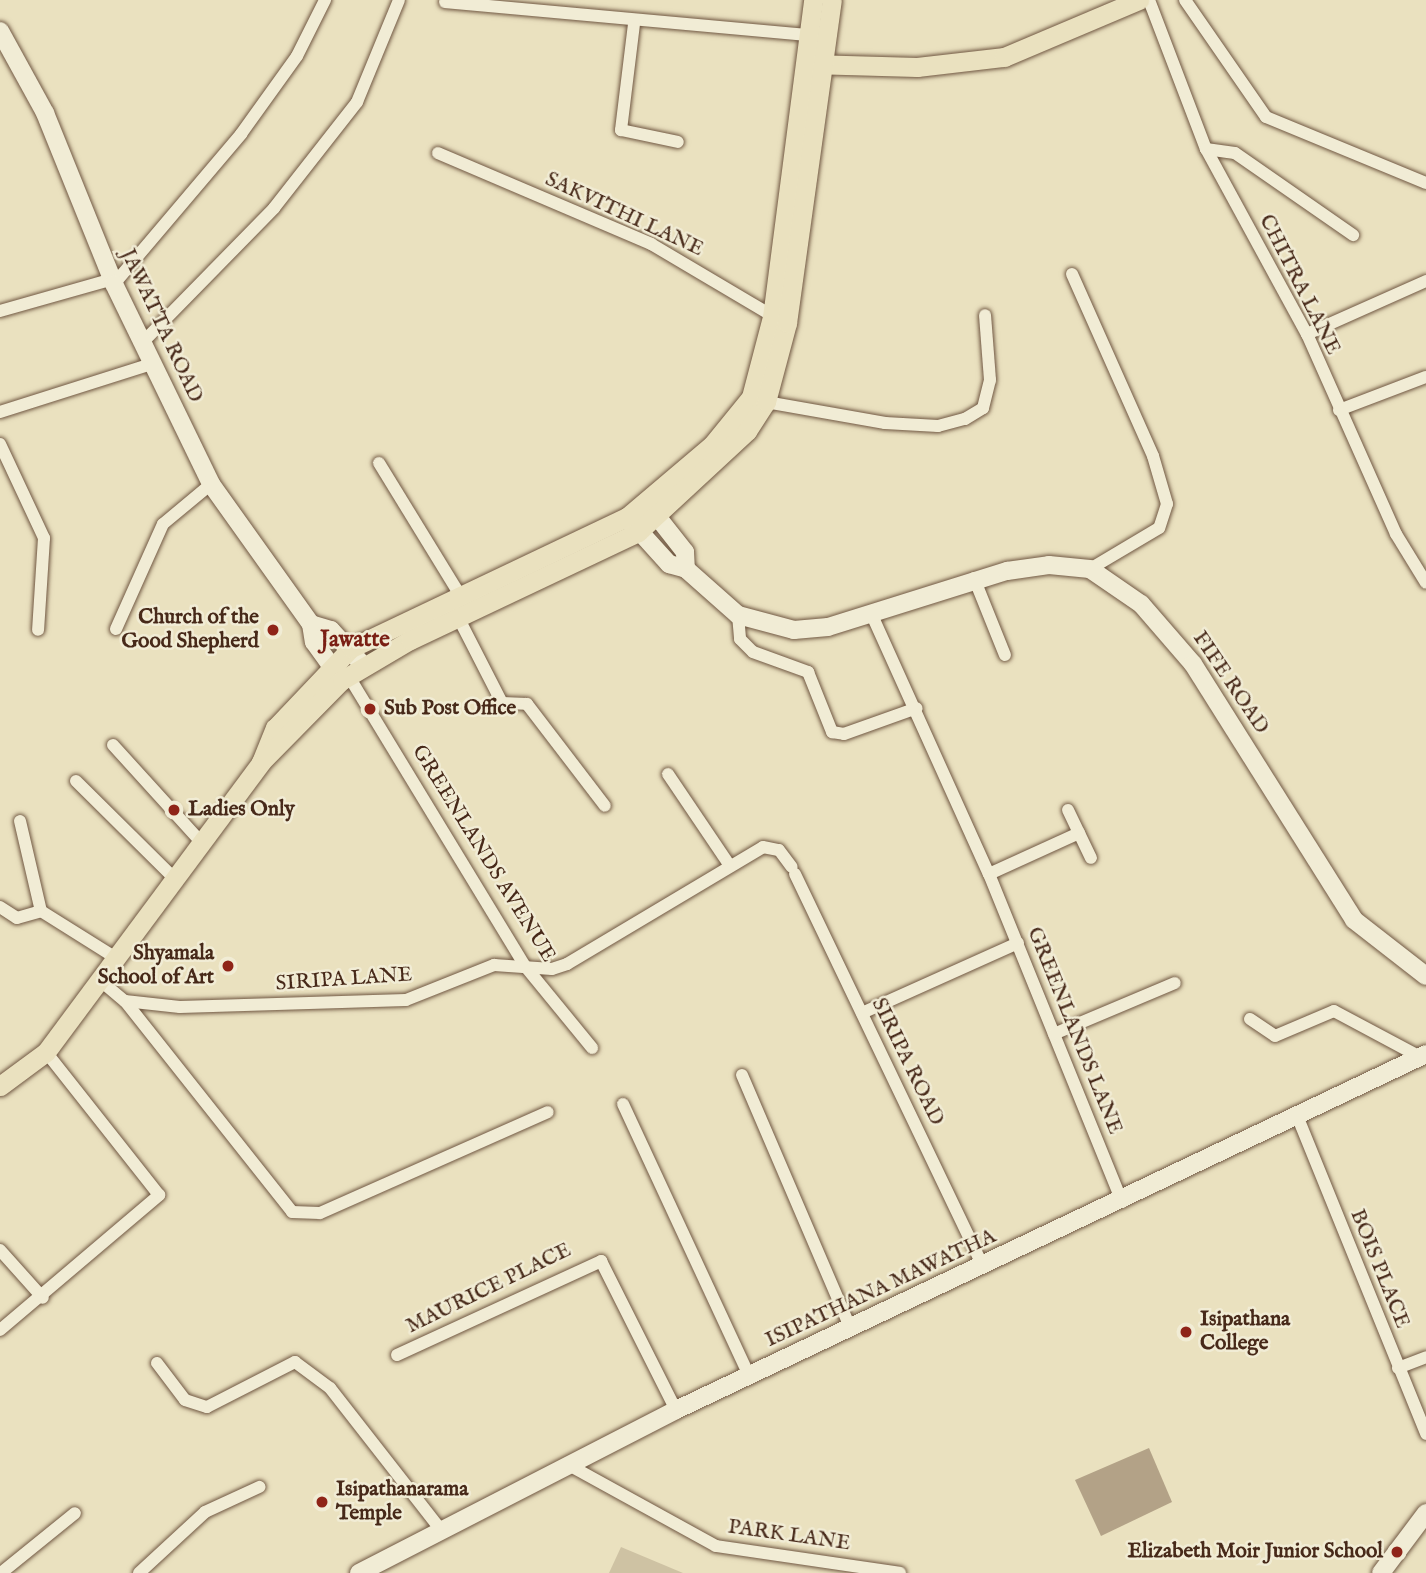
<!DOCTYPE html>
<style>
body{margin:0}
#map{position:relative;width:1426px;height:1573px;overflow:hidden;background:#eae1bf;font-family:"IM FELL English",serif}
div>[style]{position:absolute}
.green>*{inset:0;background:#cec2a3}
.water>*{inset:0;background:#b3a287}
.roads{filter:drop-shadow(0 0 2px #705742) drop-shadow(0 0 2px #705742)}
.street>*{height:12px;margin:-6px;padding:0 6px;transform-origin:6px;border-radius:6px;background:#f1ecd5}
.secondary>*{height:18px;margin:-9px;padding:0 9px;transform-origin:9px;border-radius:9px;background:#f1ecd5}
.primary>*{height:19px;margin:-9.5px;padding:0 9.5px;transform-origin:9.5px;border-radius:9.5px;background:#eae1bf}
.dots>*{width:19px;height:19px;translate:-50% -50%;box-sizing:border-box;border:4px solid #f1ecd5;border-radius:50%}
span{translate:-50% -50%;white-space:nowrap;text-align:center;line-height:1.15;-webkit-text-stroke:5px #f1ecd5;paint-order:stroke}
.street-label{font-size:21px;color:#472919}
.poi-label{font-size:21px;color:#472919;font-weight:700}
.right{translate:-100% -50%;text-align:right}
.left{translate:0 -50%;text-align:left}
.neighbourhood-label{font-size:23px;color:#7a1f14;font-weight:700}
</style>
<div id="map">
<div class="green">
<i style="clip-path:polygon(621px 1547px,683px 1573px,609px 1573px)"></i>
</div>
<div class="water">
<i style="clip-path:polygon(1149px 1448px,1172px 1502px,1101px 1536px,1075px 1480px)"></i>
</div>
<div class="roads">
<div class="street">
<i style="left:1149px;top:0;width:160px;rotate:69.1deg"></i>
<i style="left:1206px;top:149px;width:211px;rotate:61.4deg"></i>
<i style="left:1307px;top:334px;width:219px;rotate:66deg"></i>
<i style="left:1396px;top:534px;width:57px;rotate:58.5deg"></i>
<i style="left:1185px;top:0;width:142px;rotate:55.3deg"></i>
<i style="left:1266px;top:117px;width:173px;rotate:22.4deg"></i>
<i style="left:445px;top:2px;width:366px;rotate:5.2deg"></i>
<i style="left:634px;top:24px;width:107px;rotate:97deg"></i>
<i style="left:621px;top:130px;width:58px;rotate:11.9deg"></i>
<i style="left:1206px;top:149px;width:29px;rotate:8deg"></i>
<i style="left:1235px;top:153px;width:144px;rotate:34.8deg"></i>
<i style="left:438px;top:153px;width:232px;rotate:23.1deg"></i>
<i style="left:651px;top:244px;width:145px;rotate:30.6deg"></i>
<i style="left:1072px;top:274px;width:199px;rotate:66deg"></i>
<i style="left:1153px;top:456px;width:50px;rotate:73.7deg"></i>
<i style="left:1167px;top:504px;width:25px;rotate:108deg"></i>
<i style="left:1159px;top:528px;width:80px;rotate:149.3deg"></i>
<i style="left:114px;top:284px;width:197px;rotate:-49.7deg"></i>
<i style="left:241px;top:134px;width:96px;rotate:-54.3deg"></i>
<i style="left:297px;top:56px;width:63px;rotate:-63.4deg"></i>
<i style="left:0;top:311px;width:117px;rotate:-15.8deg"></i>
<i style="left:1307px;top:334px;width:130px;rotate:-24deg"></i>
<i style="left:142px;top:343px;width:189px;rotate:-45.6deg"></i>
<i style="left:274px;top:208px;width:135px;rotate:-51.9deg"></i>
<i style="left:357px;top:102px;width:110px;rotate:-67.6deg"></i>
<i style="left:766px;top:402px;width:121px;rotate:10deg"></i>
<i style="left:885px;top:423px;width:53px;rotate:3.2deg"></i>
<i style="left:938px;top:426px;width:28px;rotate:-15deg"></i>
<i style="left:965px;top:419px;width:21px;rotate:-31deg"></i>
<i style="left:983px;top:408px;width:29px;rotate:-76deg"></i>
<i style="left:990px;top:380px;width:65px;rotate:-94.4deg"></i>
<i style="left:1339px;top:410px;width:93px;rotate:-20.8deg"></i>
<i style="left:0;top:412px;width:158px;rotate:-17.6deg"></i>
<i style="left:0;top:444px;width:104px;rotate:64.9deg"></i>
<i style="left:44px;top:538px;width:92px;rotate:93.7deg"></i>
<i style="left:379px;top:463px;width:157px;rotate:58.5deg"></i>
<i style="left:974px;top:578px;width:83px;rotate:68.1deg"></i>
<i style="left:871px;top:613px;width:286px;rotate:65.7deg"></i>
<i style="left:989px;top:874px;width:354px;rotate:67.9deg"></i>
<i style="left:738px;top:615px;width:24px;rotate:85deg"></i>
<i style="left:740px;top:639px;width:18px;rotate:45deg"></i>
<i style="left:753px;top:652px;width:59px;rotate:20deg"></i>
<i style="left:808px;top:672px;width:65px;rotate:68.2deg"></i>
<i style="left:832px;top:732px;width:12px;rotate:9deg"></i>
<i style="left:844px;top:734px;width:77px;rotate:-19.6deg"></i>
<i style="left:458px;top:617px;width:97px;rotate:62.9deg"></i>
<i style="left:502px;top:703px;width:25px;rotate:2deg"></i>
<i style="left:527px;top:704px;width:128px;rotate:52.6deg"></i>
<i style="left:116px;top:629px;width:115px;rotate:-65.9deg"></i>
<i style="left:163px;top:524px;width:62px;rotate:-39.8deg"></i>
<i style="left:348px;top:675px;width:341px;rotate:58.7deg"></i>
<i style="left:525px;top:966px;width:106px;rotate:50.7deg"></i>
<i style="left:113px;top:745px;width:131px;rotate:47.8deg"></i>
<i style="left:668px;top:774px;width:111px;rotate:56deg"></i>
<i style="left:76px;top:781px;width:141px;rotate:44.7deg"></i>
<i style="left:1068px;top:810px;width:53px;rotate:64.4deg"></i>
<i style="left:20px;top:821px;width:92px;rotate:76.9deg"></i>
<i style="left:795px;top:874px;width:436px;rotate:64.4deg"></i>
<i style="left:989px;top:874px;width:99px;rotate:-24.5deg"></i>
<i style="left:0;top:907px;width:20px;rotate:33deg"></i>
<i style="left:17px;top:918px;width:25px;rotate:-16deg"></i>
<i style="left:41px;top:911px;width:92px;rotate:32.1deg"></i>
<i style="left:102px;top:982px;width:30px;rotate:40deg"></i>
<i style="left:125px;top:1001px;width:55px;rotate:6.2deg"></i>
<i style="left:180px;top:1007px;width:226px;rotate:-1.8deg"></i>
<i style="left:406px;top:1000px;width:95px;rotate:-21.7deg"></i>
<i style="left:494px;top:965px;width:58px;rotate:3.9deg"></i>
<i style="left:552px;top:969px;width:16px;rotate:-18deg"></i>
<i style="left:567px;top:964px;width:228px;rotate:-30.8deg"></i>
<i style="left:763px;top:847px;width:16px;rotate:11deg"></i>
<i style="left:779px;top:850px;width:21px;rotate:53deg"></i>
<i style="left:125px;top:1001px;width:269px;rotate:51.6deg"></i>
<i style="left:292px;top:1212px;width:28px;rotate:2deg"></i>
<i style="left:320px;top:1213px;width:249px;rotate:-23.9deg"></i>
<i style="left:862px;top:1013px;width:171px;rotate:-24.2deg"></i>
<i style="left:1250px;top:1019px;width:30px;rotate:34deg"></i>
<i style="left:1275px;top:1036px;width:64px;rotate:-23deg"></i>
<i style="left:1334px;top:1011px;width:98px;rotate:28.1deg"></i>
<i style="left:1054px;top:1034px;width:131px;rotate:-22.9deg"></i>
<i style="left:742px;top:1075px;width:274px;rotate:66.8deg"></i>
<i style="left:623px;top:1104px;width:299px;rotate:65.1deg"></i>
<i style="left:1298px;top:1118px;width:341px;rotate:67.9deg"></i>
<i style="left:0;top:1250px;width:64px;rotate:48.1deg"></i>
<i style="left:0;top:1330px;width:209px;rotate:-40.3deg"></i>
<i style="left:159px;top:1195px;width:182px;rotate:-128.3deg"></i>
<i style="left:397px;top:1355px;width:225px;rotate:-24.7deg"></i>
<i style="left:601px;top:1261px;width:167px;rotate:63.3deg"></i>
<i style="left:157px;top:1363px;width:46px;rotate:52.9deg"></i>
<i style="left:185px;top:1400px;width:23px;rotate:18deg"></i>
<i style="left:207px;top:1407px;width:99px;rotate:-27.1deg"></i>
<i style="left:295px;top:1362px;width:44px;rotate:36.6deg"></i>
<i style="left:330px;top:1388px;width:179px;rotate:52deg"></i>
<i style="left:1398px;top:1368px;width:30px;rotate:-21deg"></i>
<i style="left:567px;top:1464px;width:170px;rotate:28.8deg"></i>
<i style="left:716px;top:1546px;width:186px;rotate:8.3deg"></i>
<i style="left:1px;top:1573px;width:95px;rotate:-39deg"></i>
<i style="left:139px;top:1573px;width:90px;rotate:-42.7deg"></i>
<i style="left:205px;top:1512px;width:60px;rotate:-24.8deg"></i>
</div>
<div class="secondary">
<i style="left:0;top:31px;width:94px;rotate:61.2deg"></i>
<i style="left:45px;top:113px;width:184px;rotate:68deg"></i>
<i style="left:114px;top:284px;width:222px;rotate:64.1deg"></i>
<i style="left:211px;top:484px;width:172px;rotate:54.5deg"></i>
<i style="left:311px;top:624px;width:18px;rotate:81deg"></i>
<i style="left:314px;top:642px;width:44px;rotate:54.2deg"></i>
<i style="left:648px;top:505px;width:60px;rotate:51.8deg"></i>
<i style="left:685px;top:552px;width:17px;rotate:87deg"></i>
<i style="left:631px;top:522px;width:57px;rotate:47.9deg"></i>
<i style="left:669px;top:564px;width:18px;rotate:16deg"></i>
<i style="left:686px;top:569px;width:69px;rotate:41.5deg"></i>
<i style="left:738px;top:615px;width:58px;rotate:15deg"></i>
<i style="left:794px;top:630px;width:34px;rotate:-5deg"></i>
<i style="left:828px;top:627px;width:188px;rotate:-17.4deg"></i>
<i style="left:1007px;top:571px;width:42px;rotate:-8.1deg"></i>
<i style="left:1049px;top:565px;width:41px;rotate:5.6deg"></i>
<i style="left:1090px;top:569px;width:62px;rotate:34.5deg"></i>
<i style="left:1141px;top:604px;width:79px;rotate:49.1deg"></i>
<i style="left:1193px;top:664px;width:302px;rotate:57.8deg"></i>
<i style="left:1354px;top:920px;width:91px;rotate:37.9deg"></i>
<i style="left:311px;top:624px;width:21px;rotate:17deg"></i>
<i style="left:331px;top:630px;width:46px;rotate:47.6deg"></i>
<i style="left:359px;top:1573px;width:356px;rotate:-27.2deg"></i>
<i style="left:676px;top:1410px;width:830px;rotate:-25.39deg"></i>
<i style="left:1381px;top:1573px;width:75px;rotate:-53.1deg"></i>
</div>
<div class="primary">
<i style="left:810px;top:64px;width:107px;rotate:1.6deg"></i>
<i style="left:917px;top:67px;width:88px;rotate:-6.6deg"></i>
<i style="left:1004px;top:57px;width:147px;rotate:-22.9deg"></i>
<i style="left:261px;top:762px;width:37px;rotate:-68deg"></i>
<i style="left:275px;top:728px;width:110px;rotate:-46.5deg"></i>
<i style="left:351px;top:648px;width:306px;rotate:-25.4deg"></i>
<i style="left:627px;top:517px;width:111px;rotate:-40.3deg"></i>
<i style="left:712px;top:445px;width:62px;rotate:-50.9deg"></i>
<i style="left:751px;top:397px;width:83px;rotate:-75.3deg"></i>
<i style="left:772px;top:317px;width:320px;rotate:-82.6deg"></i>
<i style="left:0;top:1086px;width:57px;rotate:-36.5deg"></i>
<i style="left:46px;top:1052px;width:361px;rotate:-53.4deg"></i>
<i style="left:261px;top:762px;width:115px;rotate:-45.4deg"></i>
<i style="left:342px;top:680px;width:79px;rotate:-30.5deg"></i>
<i style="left:410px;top:640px;width:252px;rotate:-25.3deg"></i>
<i style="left:638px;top:532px;width:149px;rotate:-42.8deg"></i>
<i style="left:747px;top:431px;width:35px;rotate:-57deg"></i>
<i style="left:766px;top:402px;width:82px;rotate:-75.1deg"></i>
<i style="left:787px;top:323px;width:326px;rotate:-82.1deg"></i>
</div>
</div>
<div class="dots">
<i style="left:273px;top:630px;background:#8f2418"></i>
<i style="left:370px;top:709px;background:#8f2418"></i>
<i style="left:174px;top:810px;background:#8f2418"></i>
<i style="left:228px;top:966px;background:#8f2418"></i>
<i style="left:1186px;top:1332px;background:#8f2418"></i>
<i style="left:322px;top:1502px;background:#8f2418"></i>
<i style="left:1397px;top:1552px;background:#8f2418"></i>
</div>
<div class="street-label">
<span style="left:624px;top:215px;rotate:25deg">SAKVITHI LANE</span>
<span style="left:1299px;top:285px;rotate:63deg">CHITRA LANE</span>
<span style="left:161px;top:326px;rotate:65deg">JAWATTA ROAD</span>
<span style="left:1230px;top:683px;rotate:56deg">FIFE ROAD</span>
<span style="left:483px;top:854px;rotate:58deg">GREENLANDS AVENUE</span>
<span style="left:344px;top:980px;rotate:-4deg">SIRIPA LANE</span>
<span style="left:1074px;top:1031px;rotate:68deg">GREENLANDS LANE</span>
<span style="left:907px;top:1062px;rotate:64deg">SIRIPA ROAD</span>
<span style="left:1379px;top:1269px;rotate:68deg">BOIS PLACE</span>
<span style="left:489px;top:1289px;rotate:-26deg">MAURICE PLACE</span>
<span style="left:881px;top:1289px;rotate:-25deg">ISIPATHANA MAWATHA</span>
<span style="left:789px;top:1536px;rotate:8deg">PARK LANE</span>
</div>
<div class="poi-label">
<span class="right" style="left:259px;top:630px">Church of the<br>Good Shepherd</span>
<span class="left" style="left:384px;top:709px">Sub Post Office</span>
<span class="left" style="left:188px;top:810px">Ladies Only</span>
<span class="right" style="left:214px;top:966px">Shyamala<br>School of Art</span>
<span class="left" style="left:1200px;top:1332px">Isipathana<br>College</span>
<span class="left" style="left:336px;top:1502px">Isipathanarama<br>Temple</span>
<span class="right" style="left:1383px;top:1552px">Elizabeth Moir Junior School</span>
</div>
<div class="neighbourhood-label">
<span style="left:355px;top:640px">Jawatte</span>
</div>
</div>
